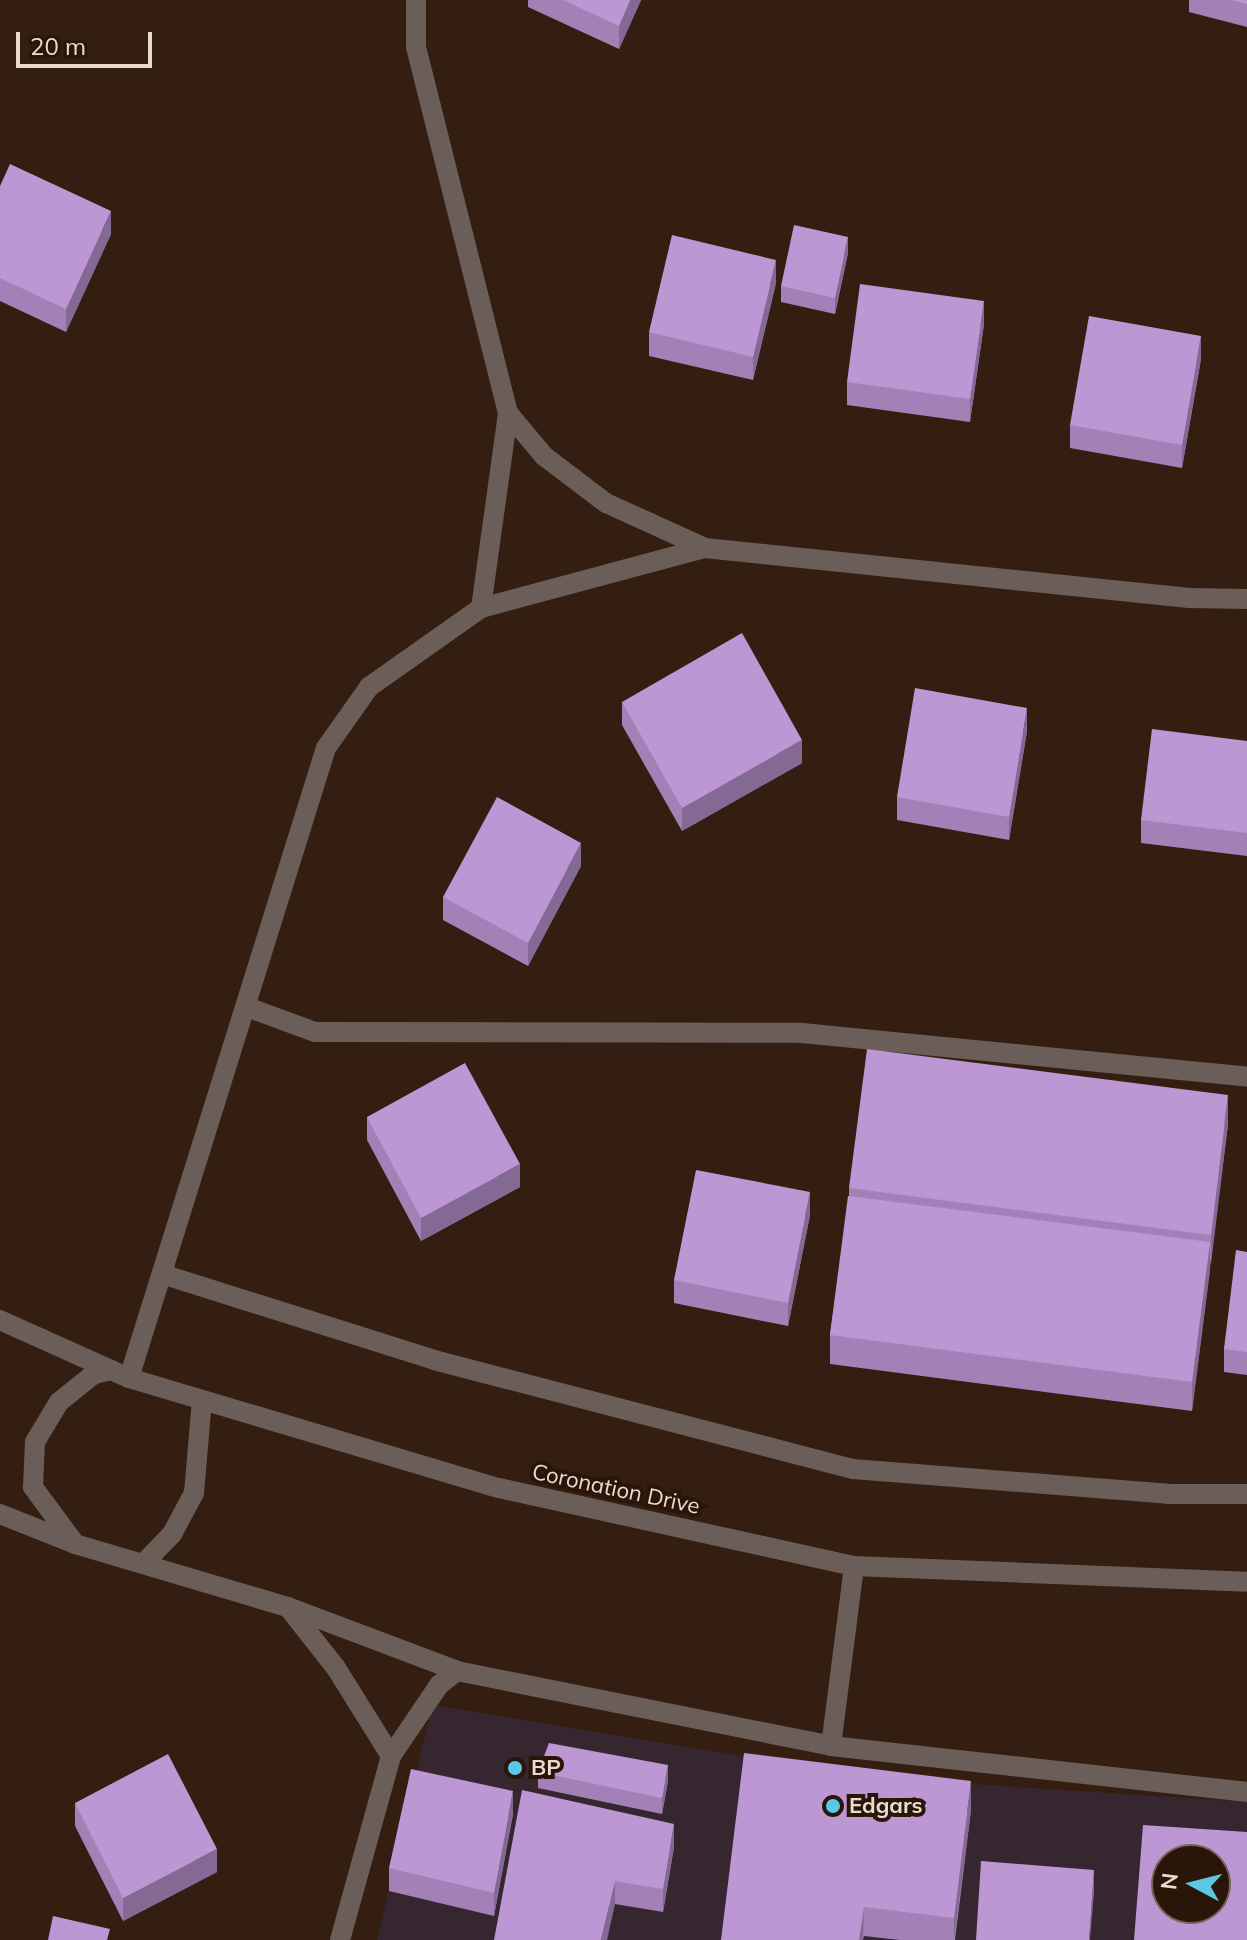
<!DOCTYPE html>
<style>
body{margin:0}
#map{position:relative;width:1247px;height:1940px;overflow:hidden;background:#341e12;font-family:Mulish,sans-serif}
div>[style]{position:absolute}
.commercial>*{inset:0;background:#362630}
.service>*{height:20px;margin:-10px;padding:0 10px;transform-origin:10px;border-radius:10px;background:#6b5e59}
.minor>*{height:20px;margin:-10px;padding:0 10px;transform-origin:10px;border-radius:10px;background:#6b5e59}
.tertiary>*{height:20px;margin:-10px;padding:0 10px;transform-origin:10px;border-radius:10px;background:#6b5e59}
.wall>*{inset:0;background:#a381b6}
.shaded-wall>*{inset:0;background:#846994}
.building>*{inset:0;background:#bd96d4}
.dots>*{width:22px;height:22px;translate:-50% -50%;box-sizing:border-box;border:4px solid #2a1509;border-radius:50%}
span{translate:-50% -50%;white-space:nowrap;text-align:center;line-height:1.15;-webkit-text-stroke:8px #2a1509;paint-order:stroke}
.street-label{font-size:22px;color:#e9dad2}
.poi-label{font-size:22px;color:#e9dad2;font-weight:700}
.left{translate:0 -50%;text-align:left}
.north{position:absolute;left:1151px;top:1844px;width:80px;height:80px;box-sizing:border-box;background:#2a1509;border:2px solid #766459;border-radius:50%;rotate:277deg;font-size:22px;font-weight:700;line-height:32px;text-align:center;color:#e9dad2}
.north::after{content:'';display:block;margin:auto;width:28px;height:36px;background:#5bc8e6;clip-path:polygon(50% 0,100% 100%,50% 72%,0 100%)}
.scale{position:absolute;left:16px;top:32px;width:136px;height:36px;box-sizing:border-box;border:4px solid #e9dad2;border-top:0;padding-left:10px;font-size:24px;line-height:28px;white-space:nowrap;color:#e9dad2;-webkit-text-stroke:6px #2a1509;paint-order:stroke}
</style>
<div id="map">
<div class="commercial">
<i style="clip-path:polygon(evenodd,432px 1705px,879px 1778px,1247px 1802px,1247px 1940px,377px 1940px,432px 1705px,1167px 1860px,1215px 1860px,1215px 1908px,1167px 1908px,1167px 1860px)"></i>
</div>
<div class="service">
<i style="left:247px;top:1007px;width:72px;rotate:20.2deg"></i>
<i style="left:315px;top:1032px;width:487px;rotate:0.1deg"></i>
<i style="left:802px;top:1033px;width:447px;rotate:5.6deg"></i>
<i style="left:165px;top:1275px;width:282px;rotate:17.5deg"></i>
<i style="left:434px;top:1360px;width:433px;rotate:14.6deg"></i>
<i style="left:853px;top:1469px;width:316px;rotate:4.5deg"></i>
<i style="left:1168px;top:1494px;width:79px"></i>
</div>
<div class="minor">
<i style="left:416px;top:0;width:47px;rotate:90deg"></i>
<i style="left:416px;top:47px;width:377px;rotate:75.9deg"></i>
<i style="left:508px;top:413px;width:56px;rotate:50.1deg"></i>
<i style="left:544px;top:456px;width:78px;rotate:37.2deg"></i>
<i style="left:606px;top:503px;width:109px;rotate:24.4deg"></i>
<i style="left:481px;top:608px;width:197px;rotate:-82.1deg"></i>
<i style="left:129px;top:1378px;width:660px;rotate:-72.64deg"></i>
<i style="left:326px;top:748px;width:75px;rotate:-54.8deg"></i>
<i style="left:369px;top:687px;width:137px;rotate:-35.2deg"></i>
<i style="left:481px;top:608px;width:232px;rotate:-15deg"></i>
<i style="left:705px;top:548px;width:487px;rotate:5.9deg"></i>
<i style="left:1189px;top:598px;width:58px;rotate:1deg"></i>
<i style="left:288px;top:1607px;width:78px;rotate:51.8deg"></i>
<i style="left:336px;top:1668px;width:104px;rotate:58deg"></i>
<i style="left:340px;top:1940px;width:191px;rotate:-74.5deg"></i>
<i style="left:391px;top:1756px;width:86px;rotate:-55.9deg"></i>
<i style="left:439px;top:1685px;width:23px;rotate:-38deg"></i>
</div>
<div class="tertiary">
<i style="left:0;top:1320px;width:141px;rotate:24.2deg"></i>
<i style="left:129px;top:1378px;width:386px;rotate:16.6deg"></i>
<i style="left:499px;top:1488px;width:363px;rotate:12.4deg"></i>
<i style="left:854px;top:1566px;width:393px;rotate:2.3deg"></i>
<i style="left:0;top:1514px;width:81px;rotate:21.8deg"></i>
<i style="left:75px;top:1544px;width:222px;rotate:16.5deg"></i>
<i style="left:288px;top:1607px;width:181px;rotate:20.7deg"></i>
<i style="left:457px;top:1671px;width:381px;rotate:11.3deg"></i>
<i style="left:831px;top:1746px;width:419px;rotate:6.3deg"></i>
<i style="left:75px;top:1544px;width:71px;rotate:-126.4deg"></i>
<i style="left:33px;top:1487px;width:45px;rotate:-87.5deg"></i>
<i style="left:35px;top:1442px;width:47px;rotate:-59deg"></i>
<i style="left:59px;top:1402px;width:45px;rotate:-38.7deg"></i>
<i style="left:94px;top:1374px;width:18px;rotate:-13deg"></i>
<i style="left:144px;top:1563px;width:40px;rotate:-46deg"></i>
<i style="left:172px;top:1534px;width:47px;rotate:-61.8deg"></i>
<i style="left:194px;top:1493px;width:93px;rotate:-85.1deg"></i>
<i style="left:831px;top:1746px;width:181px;rotate:-82.7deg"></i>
</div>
<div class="wall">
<i style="clip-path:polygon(528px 0,641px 0,619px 49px,528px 7px)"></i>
<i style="clip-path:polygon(1189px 0,1247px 0,1247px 27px,1189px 12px)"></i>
<i style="clip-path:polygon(0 186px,111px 234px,66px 332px,0 301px)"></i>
<i style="clip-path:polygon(848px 253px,835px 314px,781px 302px,781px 286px)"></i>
<i style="clip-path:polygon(776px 283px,753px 380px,649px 356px,649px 332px)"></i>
<i style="clip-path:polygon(984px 324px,970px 422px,847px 405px,847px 382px)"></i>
<i style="clip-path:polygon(1201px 359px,1182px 468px,1070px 448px,1070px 425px)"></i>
<i style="clip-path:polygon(622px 702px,802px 763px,682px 831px,622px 725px)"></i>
<i style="clip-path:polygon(1027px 731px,1009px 840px,897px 820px,897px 797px)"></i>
<i style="clip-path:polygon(1247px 741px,1247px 856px,1141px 843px,1141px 820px)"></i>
<i style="clip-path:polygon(581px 866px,528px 966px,443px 920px,443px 897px)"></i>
<i style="clip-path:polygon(367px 1117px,520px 1187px,421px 1241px,367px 1140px)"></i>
<i style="clip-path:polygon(1228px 1124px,1192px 1411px,830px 1364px,830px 1335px,849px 1196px,849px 1188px)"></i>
<i style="clip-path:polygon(810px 1215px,788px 1326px,674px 1303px,674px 1280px)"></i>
<i style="clip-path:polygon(1247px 1252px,1247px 1375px,1224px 1372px,1224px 1349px)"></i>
<i style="clip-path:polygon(538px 1772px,668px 1781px,662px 1814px,538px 1788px)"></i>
<i style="clip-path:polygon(75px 1803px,217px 1872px,123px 1921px,75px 1826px)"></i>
<i style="clip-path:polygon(971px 1810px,955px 1940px,900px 1940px,864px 1936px,863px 1940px,721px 1940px)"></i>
<i style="clip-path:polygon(513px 1814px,494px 1916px,389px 1891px,389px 1868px)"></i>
<i style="clip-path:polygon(674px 1847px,663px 1912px,615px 1904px,494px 1940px)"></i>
</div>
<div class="shaded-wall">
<i style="clip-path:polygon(630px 0,641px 0,619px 49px,619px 26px)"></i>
<i style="clip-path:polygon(111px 211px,111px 234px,66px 332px,66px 309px)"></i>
<i style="clip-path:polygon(848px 237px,848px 253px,835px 314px,835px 298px)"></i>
<i style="clip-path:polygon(776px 260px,776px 283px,753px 380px,753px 357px)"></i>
<i style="clip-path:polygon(984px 301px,984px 324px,970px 422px,970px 399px)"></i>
<i style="clip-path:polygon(1201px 336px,1201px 359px,1182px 468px,1182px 445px)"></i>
<i style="clip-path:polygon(1027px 708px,1027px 731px,1009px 840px,1009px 817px)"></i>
<i style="clip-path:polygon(802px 740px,802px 763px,682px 831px,682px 808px)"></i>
<i style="clip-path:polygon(581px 843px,581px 866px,528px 966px,528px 943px)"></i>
<i style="clip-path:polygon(1228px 1095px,1228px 1124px,1211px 1264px,1211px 1235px)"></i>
<i style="clip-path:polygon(520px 1164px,520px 1187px,421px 1241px,421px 1218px)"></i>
<i style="clip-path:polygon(810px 1192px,810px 1215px,788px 1326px,788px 1303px)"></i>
<i style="clip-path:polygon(1210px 1242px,1210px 1271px,1192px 1411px,1192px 1382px)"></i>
<i style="clip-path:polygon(668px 1765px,668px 1781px,662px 1814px,662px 1798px)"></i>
<i style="clip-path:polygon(971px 1781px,971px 1810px,954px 1940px,954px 1918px)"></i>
<i style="clip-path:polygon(513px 1791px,513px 1814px,494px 1916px,494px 1893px)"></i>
<i style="clip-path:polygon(674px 1824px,674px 1847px,663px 1912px,663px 1889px)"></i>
<i style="clip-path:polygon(217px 1849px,217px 1872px,123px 1921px,123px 1898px)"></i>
<i style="clip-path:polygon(1094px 1870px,1094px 1893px,1090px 1940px,1089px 1940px)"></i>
<i style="clip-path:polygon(615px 1881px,615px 1904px,607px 1940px,601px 1940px)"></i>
<i style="clip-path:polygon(864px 1907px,863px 1940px,859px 1940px)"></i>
</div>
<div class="building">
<i style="clip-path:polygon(563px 0,630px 0,619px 26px)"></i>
<i style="clip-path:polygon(1232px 0,1247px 0,1247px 4px)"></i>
<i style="clip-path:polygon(10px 164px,111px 211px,66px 309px,0 278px,0 186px)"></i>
<i style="clip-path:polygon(794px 225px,848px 237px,835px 298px,781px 286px)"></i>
<i style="clip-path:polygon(672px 235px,776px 260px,753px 357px,649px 332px)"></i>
<i style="clip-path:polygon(860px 284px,984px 301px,970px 399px,847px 382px)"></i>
<i style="clip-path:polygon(1089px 316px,1201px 336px,1182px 445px,1070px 425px)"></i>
<i style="clip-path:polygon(742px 633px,802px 740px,682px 808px,622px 702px)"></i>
<i style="clip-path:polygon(915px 688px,1027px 708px,1009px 817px,897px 797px)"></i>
<i style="clip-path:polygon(1152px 729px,1247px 741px,1247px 833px,1141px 820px)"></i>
<i style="clip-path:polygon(497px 797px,581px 843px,528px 943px,443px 897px)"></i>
<i style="clip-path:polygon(867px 1049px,1228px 1095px,1211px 1235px,849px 1188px)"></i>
<i style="clip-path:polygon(465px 1063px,520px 1164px,421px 1218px,367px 1117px)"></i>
<i style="clip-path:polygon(696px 1170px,810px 1192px,788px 1303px,674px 1280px)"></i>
<i style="clip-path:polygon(848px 1196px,1210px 1242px,1192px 1382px,830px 1335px)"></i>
<i style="clip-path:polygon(1236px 1250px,1247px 1252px,1247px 1352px,1224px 1349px)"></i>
<i style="clip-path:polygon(549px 1743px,668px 1765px,662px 1798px,538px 1772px)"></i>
<i style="clip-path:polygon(744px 1753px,971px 1781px,954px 1918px,864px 1907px,859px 1940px,721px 1940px)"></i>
<i style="clip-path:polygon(168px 1754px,217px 1849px,123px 1898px,75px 1803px)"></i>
<i style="clip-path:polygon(411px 1769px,513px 1791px,494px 1893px,389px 1868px)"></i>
<i style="clip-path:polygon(522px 1790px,674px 1824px,663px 1889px,615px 1881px,601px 1940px,494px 1940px)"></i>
<i style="clip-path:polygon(evenodd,1143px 1825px,1247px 1832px,1247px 1940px,1134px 1940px,1143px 1825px,1167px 1860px,1215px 1860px,1215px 1908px,1167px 1908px,1167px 1860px)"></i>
<i style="clip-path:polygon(981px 1861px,1094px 1870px,1089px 1940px,976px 1940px)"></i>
<i style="clip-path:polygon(53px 1916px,110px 1929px,107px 1940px,48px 1940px)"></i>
</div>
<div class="dots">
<i style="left:515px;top:1768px;background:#5bc8e6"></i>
<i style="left:833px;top:1806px;background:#5bc8e6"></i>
</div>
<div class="street-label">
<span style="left:616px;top:1489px;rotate:12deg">Coronation Drive</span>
</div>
<div class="poi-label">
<span class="left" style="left:531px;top:1768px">BP</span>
<span class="left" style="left:849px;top:1806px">Edgars</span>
</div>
<div class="north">N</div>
<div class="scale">20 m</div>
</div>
